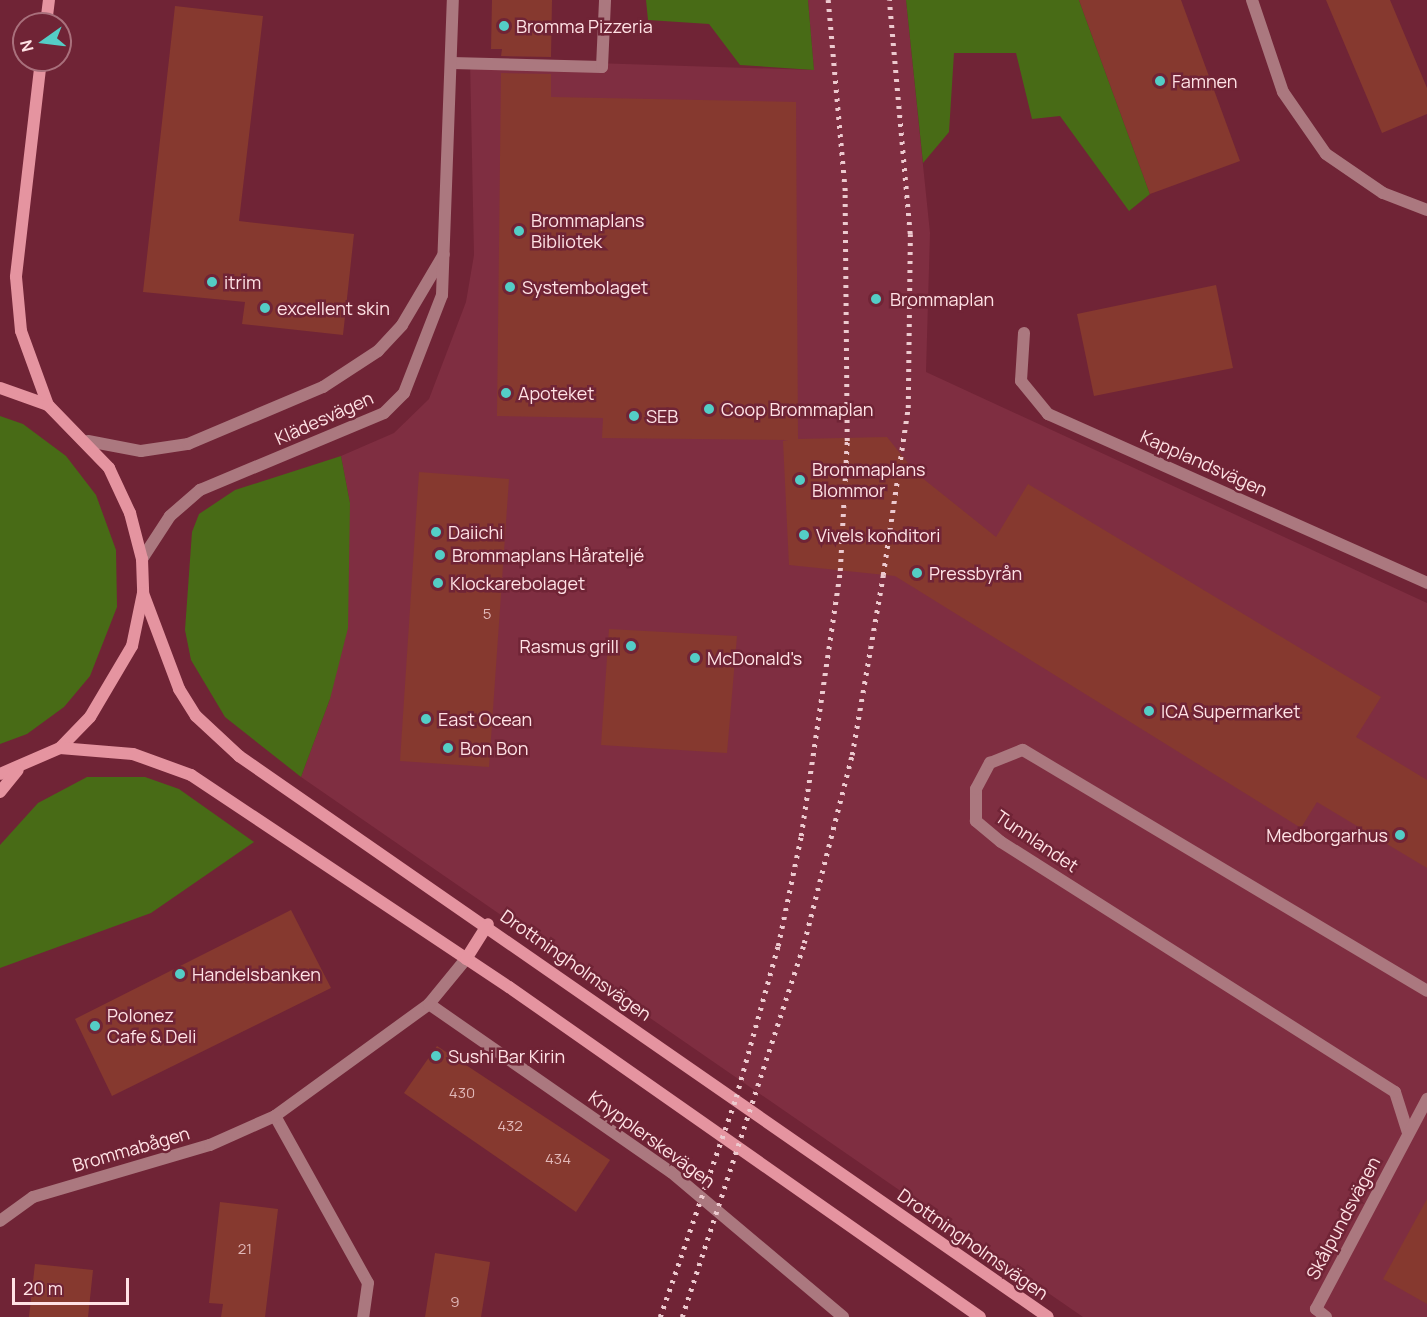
<!DOCTYPE html>
<meta charset="utf-8">
<style>
body{margin:0}
#map{position:relative;width:1427px;height:1317px;overflow:hidden;background:#702436;font-family:Manrope,sans-serif}
div>[style]{position:absolute}
.built>*{inset:0;background:#7f2e41}
.green>*{inset:0;background:#486b16}
.building>*{inset:0;background:#86392f}
.street>*{height:12px;margin:-6px;padding:0 6px;transform-origin:6px;border-radius:6px;background:#ab787f}
.secondary>*{height:12px;margin:-6px;padding:0 6px;transform-origin:6px;border-radius:6px;background:#e594a0}
.rail>*{height:4.5px;margin-top:-2.25px;transform-origin:0;background:repeating-linear-gradient(90deg,#ecc9ce 0 3px,transparent 0 9px)}
.dots>*{width:16px;height:16px;translate:-50% -50%;box-sizing:border-box;border:3px solid #702436;border-radius:50%}
span{translate:-50% -50%;white-space:nowrap;text-align:center;line-height:1.15;-webkit-text-stroke:5px #702436;paint-order:stroke}
.number-label{font-size:15px;color:#e1b8b8}
.number-label span{-webkit-text-stroke-width:0}
.poi-label{font-size:18px;color:#ffe2e5}
.left{translate:0 -50%;text-align:left}
.right{translate:-100% -50%;text-align:right}
.street-label{font-size:18px;color:#ffe2e5}
.north{position:absolute;left:12px;top:12px;width:60px;height:60px;box-sizing:border-box;background:#702436;border:2px solid #a9707c;border-radius:50%;rotate:256deg;font-size:16px;font-weight:700;line-height:24px;text-align:center;color:#ffe2e5}
.north::after{content:'';display:block;margin:auto;width:21px;height:27px;background:#54cdc6;clip-path:polygon(50% 0,100% 100%,50% 72%,0 100%)}
.scale{position:absolute;left:12px;top:1278px;width:117px;height:27px;box-sizing:border-box;border:3px solid #ffe2e5;border-top:0;padding-left:8px;font-size:18px;line-height:21px;white-space:nowrap;color:#ffe2e5;-webkit-text-stroke:4px #702436;paint-order:stroke}
</style>
<div id="map">
<div class="built">
<i style="clip-path:polygon(808px 0,906px 0,930px 233px,926px 372px,1427px 603px,1427px 1317px,1083px 1317px,301px 777px,330px 699px,350px 503px,341px 456px,394px 433px,429px 399px,466px 302px,474px 255px,470px 59px,814px 70px)"></i>
</div>
<div class="green">
<i style="clip-path:polygon(646px 0,808px 0,814px 70px,740px 65px,709px 24px,648px 20px)"></i>
<i style="clip-path:polygon(906px 0,1079px 0,1150px 194px,1129px 211px,1060px 116px,1032px 119px,1016px 53px,954px 53px,949px 132px,923px 163px)"></i>
<i style="clip-path:polygon(0 416px,23px 424px,66px 456px,96px 495px,116px 550px,117px 607px,90px 676px,64px 707px,27px 734px,0 744px)"></i>
<i style="clip-path:polygon(341px 456px,350px 503px,348px 628px,330px 699px,301px 777px,225px 717px,191px 660px,185px 630px,192px 532px,199px 514px,235px 490px)"></i>
<i style="clip-path:polygon(87px 777px,145px 777px,179px 789px,254px 842px,151px 913px,0 968px,0 845px,38px 803px)"></i>
</div>
<div class="building">
<i style="clip-path:polygon(492px 0,552px 0,551px 57px,501px 56px,502px 49px,491px 49px)"></i>
<i style="clip-path:polygon(1079px 0,1181px 0,1240px 161px,1150px 194px)"></i>
<i style="clip-path:polygon(1326px 0,1390px 0,1427px 88px,1427px 114px,1382px 133px)"></i>
<i style="clip-path:polygon(175px 6px,263px 16px,239px 221px,354px 234px,343px 335px,242px 324px,245px 302px,143px 292px)"></i>
<i style="clip-path:polygon(501px 73px,551px 74px,551px 97px,796px 102px,798px 439px,887px 437px,916px 473px,996px 537px,1028px 484px,1381px 697px,1356px 737px,1427px 780px,1427px 868px,1317px 802px,1301px 828px,895px 576px,789px 565px,783px 441px,788px 440px,602px 438px,603px 418px,497px 416px)"></i>
<i style="clip-path:polygon(1216px 285px,1233px 368px,1094px 396px,1077px 314px)"></i>
<i style="clip-path:polygon(419px 472px,509px 479px,489px 767px,400px 761px)"></i>
<i style="clip-path:polygon(609px 629px,737px 636px,727px 753px,601px 745px)"></i>
<i style="clip-path:polygon(291px 910px,331px 988px,112px 1096px,75px 1019px)"></i>
<i style="clip-path:polygon(437px 1046px,610px 1160px,576px 1212px,404px 1093px)"></i>
<i style="clip-path:polygon(1427px 1199px,1427px 1304px,1383px 1279px)"></i>
<i style="clip-path:polygon(220px 1202px,278px 1209px,265px 1317px,221px 1317px,223px 1304px,209px 1303px)"></i>
<i style="clip-path:polygon(435px 1253px,490px 1262px,481px 1317px,425px 1317px)"></i>
<i style="clip-path:polygon(35px 1264px,93px 1270px,88px 1317px,29px 1317px)"></i>
</div>
<div class="street">
<i style="left:1252px;top:0;width:97px;rotate:71.4deg"></i>
<i style="left:1283px;top:92px;width:75px;rotate:55.3deg"></i>
<i style="left:1326px;top:154px;width:69px;rotate:34.4deg"></i>
<i style="left:1383px;top:193px;width:47px;rotate:21.1deg"></i>
<i style="left:452px;top:63px;width:150px;rotate:1.5deg"></i>
<i style="left:602px;top:67px;width:67px;rotate:-87.4deg"></i>
<i style="left:1024px;top:333px;width:48px;rotate:93.6deg"></i>
<i style="left:1021px;top:381px;width:43px;rotate:50.7deg"></i>
<i style="left:1048px;top:414px;width:415px;rotate:24deg"></i>
<i style="left:88px;top:441px;width:54px;rotate:10.7deg"></i>
<i style="left:141px;top:451px;width:48px;rotate:-8.5deg"></i>
<i style="left:188px;top:444px;width:147px;rotate:-22.9deg"></i>
<i style="left:323px;top:387px;width:66px;rotate:-33.2deg"></i>
<i style="left:378px;top:351px;width:35px;rotate:-47deg"></i>
<i style="left:402px;top:325px;width:82px;rotate:-59.4deg"></i>
<i style="left:142px;top:559px;width:51px;rotate:-56.9deg"></i>
<i style="left:170px;top:516px;width:40px;rotate:-41deg"></i>
<i style="left:200px;top:490px;width:199px;rotate:-22.7deg"></i>
<i style="left:384px;top:413px;width:28px;rotate:-45deg"></i>
<i style="left:404px;top:393px;width:105px;rotate:-68.8deg"></i>
<i style="left:442px;top:295px;width:295px;rotate:-87.9deg"></i>
<i style="left:429px;top:1004px;width:295px;rotate:34.8deg"></i>
<i style="left:671px;top:1172px;width:225px;rotate:40.1deg"></i>
<i style="left:275px;top:1116px;width:191px;rotate:60.9deg"></i>
<i style="left:368px;top:1283px;width:34px;rotate:98deg"></i>
<i style="left:1408px;top:1133px;width:43px;rotate:-107.6deg"></i>
<i style="left:1395px;top:1092px;width:467px;rotate:-147.6deg"></i>
<i style="left:1001px;top:842px;width:33px;rotate:-140deg"></i>
<i style="left:976px;top:821px;width:32px;rotate:-90deg"></i>
<i style="left:976px;top:789px;width:30px;rotate:-62deg"></i>
<i style="left:990px;top:763px;width:35px;rotate:-22deg"></i>
<i style="left:1023px;top:750px;width:470px;rotate:30.8deg"></i>
<i style="left:0;top:1221px;width:41px;rotate:-36deg"></i>
<i style="left:33px;top:1197px;width:184px;rotate:-16.4deg"></i>
<i style="left:210px;top:1145px;width:71px;rotate:-24deg"></i>
<i style="left:275px;top:1116px;width:190px;rotate:-36deg"></i>
<i style="left:429px;top:1004px;width:58px;rotate:-50.6deg"></i>
<i style="left:1326px;top:1317px;width:13px;rotate:-141deg"></i>
<i style="left:1316px;top:1309px;width:238px;rotate:-62.1deg"></i>
</div>
<div class="secondary">
<i style="left:46px;top:24px;width:24px;rotate:-83deg"></i>
<i style="left:41px;top:60px;width:218px;rotate:96.6deg"></i>
<i style="left:16px;top:277px;width:54px;rotate:84.7deg"></i>
<i style="left:21px;top:331px;width:79px;rotate:70deg"></i>
<i style="left:0;top:388px;width:51px;rotate:19.5deg"></i>
<i style="left:48px;top:405px;width:88px;rotate:45.9deg"></i>
<i style="left:109px;top:468px;width:50px;rotate:65deg"></i>
<i style="left:130px;top:513px;width:48px;rotate:75.4deg"></i>
<i style="left:142px;top:559px;width:34px;rotate:88deg"></i>
<i style="left:143px;top:593px;width:54px;rotate:101.7deg"></i>
<i style="left:132px;top:646px;width:82px;rotate:120.6deg"></i>
<i style="left:90px;top:717px;width:43px;rotate:134.1deg"></i>
<i style="left:60px;top:748px;width:65px;rotate:156.6deg"></i>
<i style="left:143px;top:593px;width:103px;rotate:69.4deg"></i>
<i style="left:179px;top:689px;width:32px;rotate:58deg"></i>
<i style="left:196px;top:716px;width:59px;rotate:42.9deg"></i>
<i style="left:239px;top:756px;width:984px;rotate:34.74deg"></i>
<i style="left:60px;top:748px;width:73px;rotate:4.7deg"></i>
<i style="left:133px;top:754px;width:62px;rotate:19.9deg"></i>
<i style="left:191px;top:775px;width:382px;rotate:33.7deg"></i>
<i style="left:509px;top:987px;width:575px;rotate:35.02deg"></i>
<i style="left:0;top:792px;width:28px;rotate:-51deg"></i>
<i style="left:466px;top:959px;width:41px;rotate:-57.8deg"></i>
</div>
<div class="rail">
<i style="left:660px;top:1317px;width:233px;rotate:-70.9deg"></i>
<i style="left:736px;top:1097px;width:157px;rotate:-74.5deg"></i>
<i style="left:778px;top:946px;width:112px;rotate:-78.2deg"></i>
<i style="left:801px;top:836px;width:268px;rotate:-81.6deg"></i>
<i style="left:840px;top:571px;width:130px;rotate:-86.9deg"></i>
<i style="left:847px;top:441px;width:250px;rotate:-90.5deg"></i>
<i style="left:845px;top:191px;width:192px;rotate:-95.1deg"></i>
<i style="left:682px;top:1317px;width:393px;rotate:-71.9deg"></i>
<i style="left:804px;top:943px;width:194px;rotate:-75.7deg"></i>
<i style="left:852px;top:755px;width:183px;rotate:-80.2deg"></i>
<i style="left:883px;top:575px;width:169px;rotate:-81.5deg"></i>
<i style="left:908px;top:408px;width:174px;rotate:-89.3deg"></i>
<i style="left:910px;top:234px;width:235px;rotate:-95.1deg"></i>
</div>
<div class="dots">
<i style="left:504px;top:26px;background:#54cdc6"></i>
<i style="left:1160px;top:81px;background:#54cdc6"></i>
<i style="left:519px;top:231px;background:#54cdc6"></i>
<i style="left:212px;top:282px;background:#54cdc6"></i>
<i style="left:510px;top:287px;background:#54cdc6"></i>
<i style="left:876px;top:299px;background:#54cdc6"></i>
<i style="left:265px;top:308px;background:#54cdc6"></i>
<i style="left:506px;top:393px;background:#54cdc6"></i>
<i style="left:709px;top:409px;background:#54cdc6"></i>
<i style="left:634px;top:416px;background:#54cdc6"></i>
<i style="left:800px;top:480px;background:#54cdc6"></i>
<i style="left:436px;top:532px;background:#54cdc6"></i>
<i style="left:804px;top:535px;background:#54cdc6"></i>
<i style="left:440px;top:555px;background:#54cdc6"></i>
<i style="left:917px;top:573px;background:#54cdc6"></i>
<i style="left:438px;top:583px;background:#54cdc6"></i>
<i style="left:631px;top:646px;background:#54cdc6"></i>
<i style="left:695px;top:658px;background:#54cdc6"></i>
<i style="left:1149px;top:711px;background:#54cdc6"></i>
<i style="left:426px;top:719px;background:#54cdc6"></i>
<i style="left:448px;top:748px;background:#54cdc6"></i>
<i style="left:1400px;top:835px;background:#54cdc6"></i>
<i style="left:180px;top:974px;background:#54cdc6"></i>
<i style="left:95px;top:1026px;background:#54cdc6"></i>
<i style="left:436px;top:1056px;background:#54cdc6"></i>
</div>
<div class="number-label">
<span style="left:487px;top:614px">5</span>
<span style="left:462px;top:1093px">430</span>
<span style="left:510px;top:1126px">432</span>
<span style="left:558px;top:1159px">434</span>
<span style="left:245px;top:1249px">21</span>
<span style="left:455px;top:1302px">9</span>
</div>
<div class="poi-label">
<span class="left" style="left:516px;top:26px">Bromma Pizzeria</span>
<span class="left" style="left:1172px;top:81px">Famnen</span>
<span class="left" style="left:531px;top:231px">Brommaplans<br>Bibliotek</span>
<span class="left" style="left:224px;top:282px">itrim</span>
<span class="left" style="left:522px;top:287px">Systembolaget</span>
<span class="left" style="left:890px;top:299px">Brommaplan</span>
<span class="left" style="left:277px;top:308px">excellent skin</span>
<span class="left" style="left:518px;top:393px">Apoteket</span>
<span class="left" style="left:721px;top:409px">Coop Brommaplan</span>
<span class="left" style="left:646px;top:416px">SEB</span>
<span class="left" style="left:812px;top:480px">Brommaplans<br>Blommor</span>
<span class="left" style="left:448px;top:532px">Daiichi</span>
<span class="left" style="left:816px;top:535px">Vivels konditori</span>
<span class="left" style="left:452px;top:555px">Brommaplans Hårateljé</span>
<span class="left" style="left:929px;top:573px">Pressbyrån</span>
<span class="left" style="left:450px;top:583px">Klockarebolaget</span>
<span class="right" style="left:619px;top:646px">Rasmus grill</span>
<span class="left" style="left:707px;top:658px">McDonald's</span>
<span class="left" style="left:1161px;top:711px">ICA Supermarket</span>
<span class="left" style="left:438px;top:719px">East Ocean</span>
<span class="left" style="left:460px;top:748px">Bon Bon</span>
<span class="right" style="left:1388px;top:835px">Medborgarhus</span>
<span class="left" style="left:192px;top:974px">Handelsbanken</span>
<span class="left" style="left:107px;top:1026px">Polonez<br>Cafe &amp; Deli</span>
<span class="left" style="left:448px;top:1056px">Sushi Bar Kirin</span>
</div>
<div class="street-label">
<span style="left:324px;top:418px;rotate:-24deg">Klädesvägen</span>
<span style="left:1204px;top:463px;rotate:24deg">Kapplandsvägen</span>
<span style="left:1037px;top:841px;rotate:34deg">Tunnlandet</span>
<span style="left:576px;top:965px;rotate:35deg">Drottningholmsvägen</span>
<span style="left:652px;top:1139px;rotate:36deg">Knypplerskevägen</span>
<span style="left:131px;top:1149px;rotate:-16deg">Brommabågen</span>
<span style="left:1343px;top:1218px;rotate:-62deg">Skålpundsvägen</span>
<span style="left:973px;top:1244px;rotate:35deg">Drottningholmsvägen</span>
</div>
<div class="north">N</div>
<div class="scale">20 m</div>
</div>
